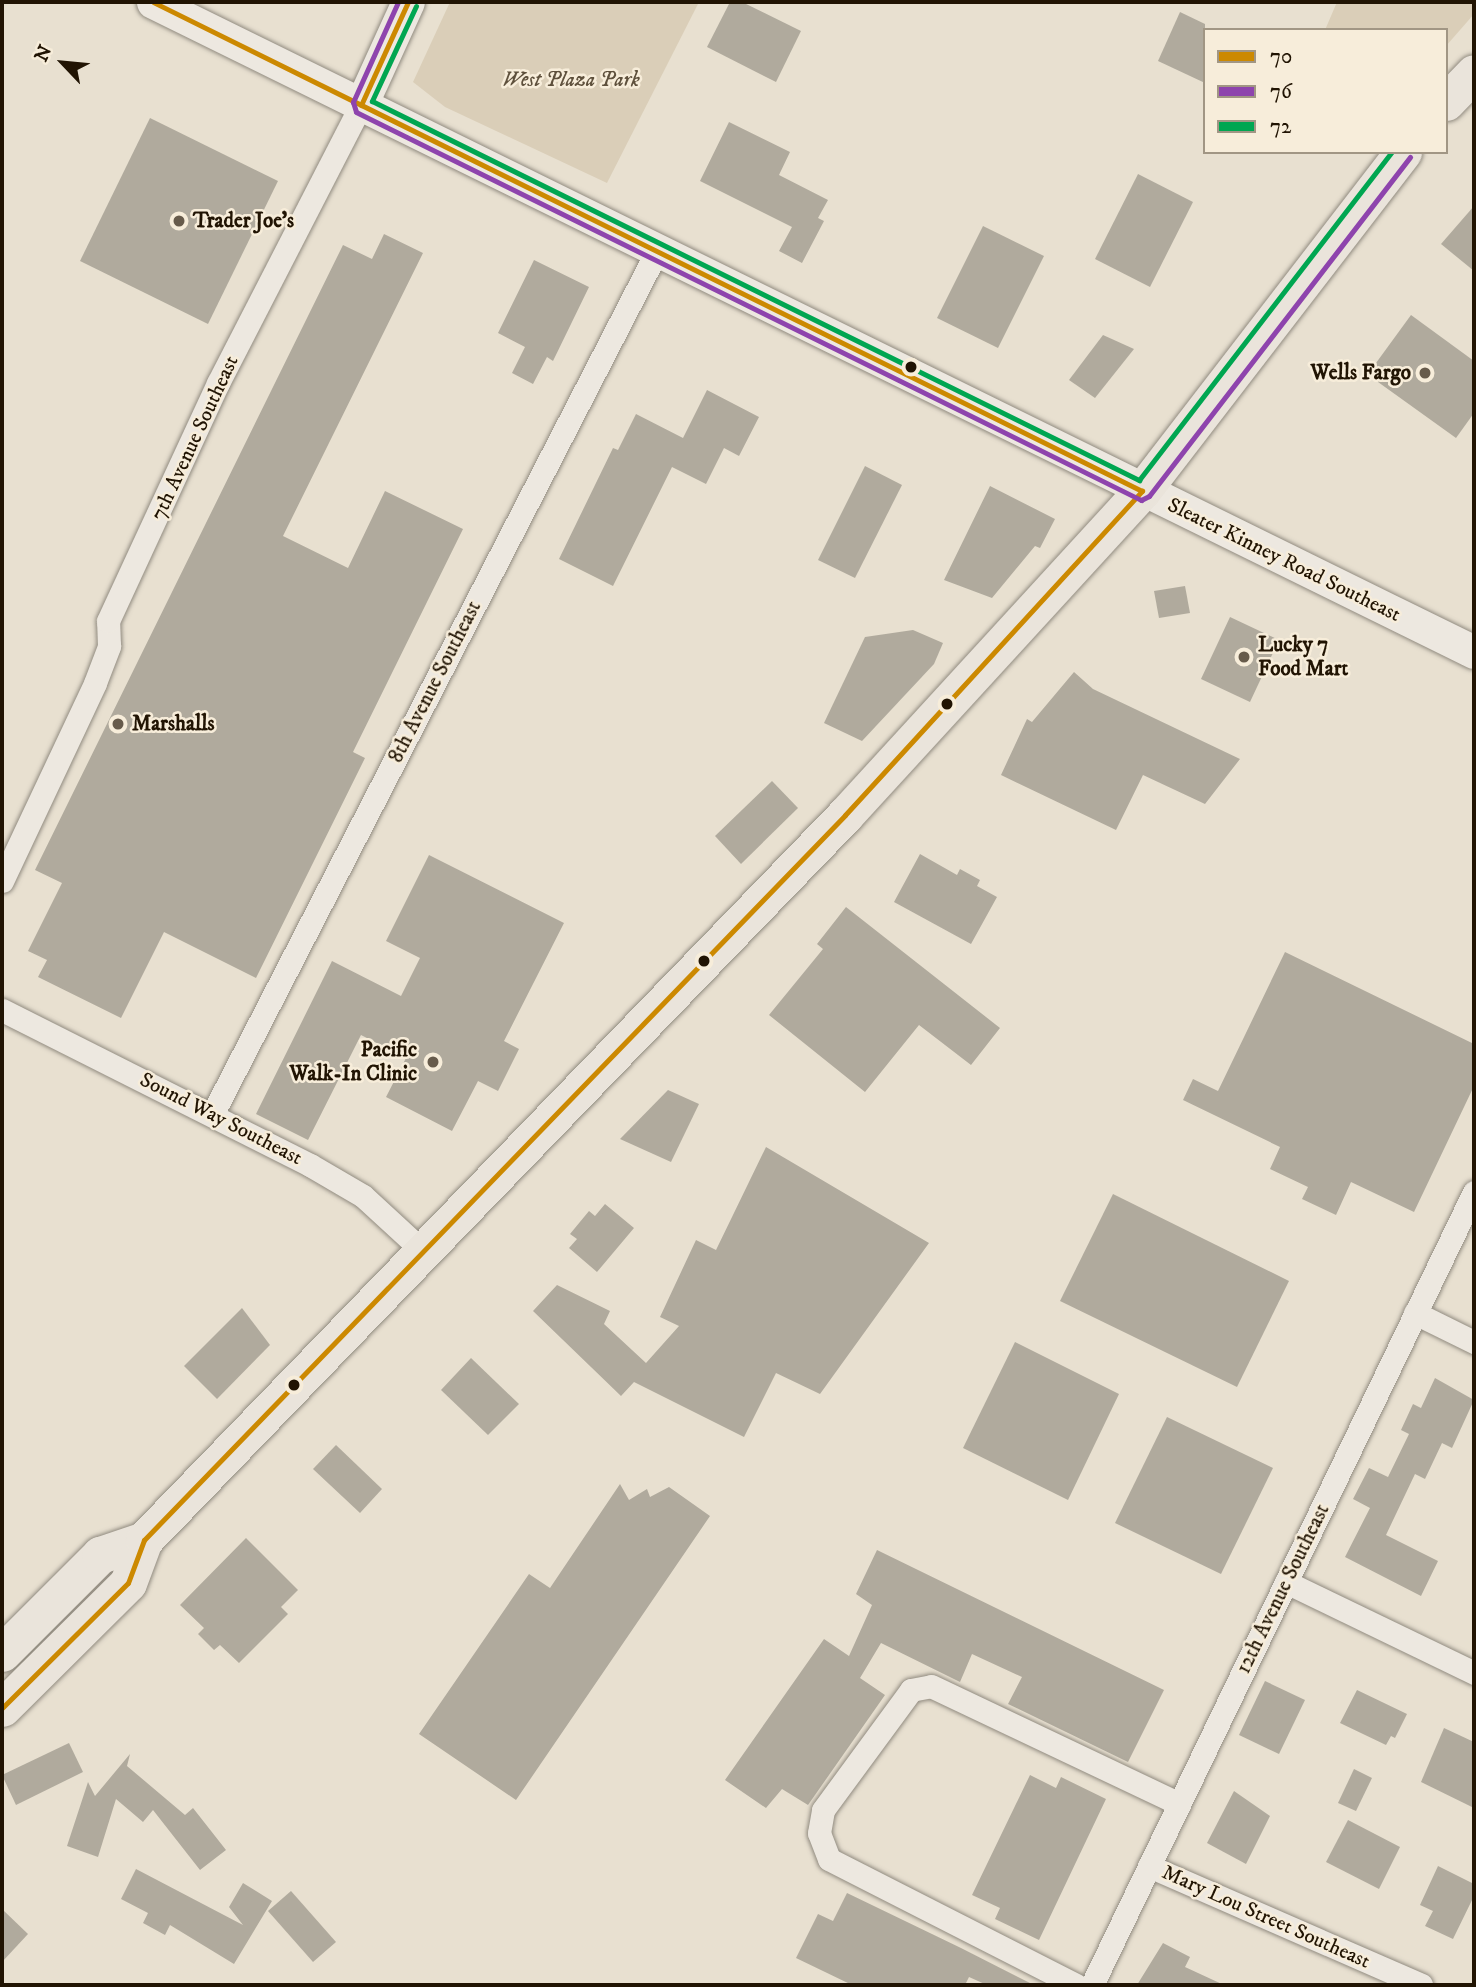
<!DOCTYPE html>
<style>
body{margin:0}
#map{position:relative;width:1476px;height:1987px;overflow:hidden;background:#e8e0d0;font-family:"IM FELL DW Pica",serif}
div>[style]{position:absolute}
.green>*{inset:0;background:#daceb8}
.building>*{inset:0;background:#b0aa9d}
.roads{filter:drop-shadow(0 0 2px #918b80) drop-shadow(0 0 2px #918b80)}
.street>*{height:23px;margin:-11.5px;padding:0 11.5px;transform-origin:11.5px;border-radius:11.5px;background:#ede8e0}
.secondary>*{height:33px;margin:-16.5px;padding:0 16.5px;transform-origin:16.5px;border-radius:16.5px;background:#ede8e0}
.primary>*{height:37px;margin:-18.5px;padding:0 18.5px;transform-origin:18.5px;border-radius:18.5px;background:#eae4db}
.bus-1>*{height:5px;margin:-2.5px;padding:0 2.5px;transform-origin:2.5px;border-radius:2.5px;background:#cc8901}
.bus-2>*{height:5px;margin:-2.5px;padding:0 2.5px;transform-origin:2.5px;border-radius:2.5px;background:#8e44ad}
.bus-3>*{height:5px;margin:-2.5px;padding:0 2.5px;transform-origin:2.5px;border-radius:2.5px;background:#00a651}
.dots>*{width:19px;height:19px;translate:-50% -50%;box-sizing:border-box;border:4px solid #f7edda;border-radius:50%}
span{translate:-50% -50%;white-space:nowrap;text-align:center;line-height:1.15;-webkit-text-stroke:5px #f7edda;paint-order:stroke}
.park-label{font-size:21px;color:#5e503c;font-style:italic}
.poi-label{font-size:21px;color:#211403;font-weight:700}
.left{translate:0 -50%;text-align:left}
.right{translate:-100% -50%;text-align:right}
.street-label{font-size:21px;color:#211403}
.frame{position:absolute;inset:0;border:4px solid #211403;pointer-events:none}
.legend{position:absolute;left:1203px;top:28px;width:245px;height:126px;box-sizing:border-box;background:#f7edda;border:2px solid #a19684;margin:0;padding:9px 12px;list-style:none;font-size:21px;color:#211403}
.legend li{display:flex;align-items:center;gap:14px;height:35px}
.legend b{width:35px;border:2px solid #a19684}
.north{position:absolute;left:28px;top:28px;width:70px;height:70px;-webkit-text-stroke:5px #f7edda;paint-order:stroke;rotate:296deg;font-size:19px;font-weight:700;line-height:28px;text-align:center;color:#211403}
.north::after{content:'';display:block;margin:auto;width:24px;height:32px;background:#211403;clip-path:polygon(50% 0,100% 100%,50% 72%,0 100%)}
</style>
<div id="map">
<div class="green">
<i style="clip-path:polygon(450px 2px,699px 2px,607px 183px,445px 107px,413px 82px)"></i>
<i style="clip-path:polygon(1337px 2px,1474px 2px,1474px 14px,1446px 46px,1446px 30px,1325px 30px)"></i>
</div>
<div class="building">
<i style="clip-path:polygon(730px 2px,742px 2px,801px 31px,776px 82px,707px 47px)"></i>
<i style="clip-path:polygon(1180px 12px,1205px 24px,1205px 83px,1158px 61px)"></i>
<i style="clip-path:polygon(150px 118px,278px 181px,208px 324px,80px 261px)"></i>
<i style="clip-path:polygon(729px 122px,790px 152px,779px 175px,828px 200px,818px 218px,824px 221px,802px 263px,779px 251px,792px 227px,700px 181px)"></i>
<i style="clip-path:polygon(1138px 174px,1193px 202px,1150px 287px,1095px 259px)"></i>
<i style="clip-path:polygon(1474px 206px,1474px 271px,1441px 244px)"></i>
<i style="clip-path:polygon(983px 226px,1044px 256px,998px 348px,937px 318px)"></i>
<i style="clip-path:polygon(384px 234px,423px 253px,283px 536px,348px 568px,385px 491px,463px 529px,353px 752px,365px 758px,256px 978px,164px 932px,121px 1018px,38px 977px,47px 960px,28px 951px,62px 883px,35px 870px,343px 245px,372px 259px)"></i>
<i style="clip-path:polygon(534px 260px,589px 287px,553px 361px,547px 357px,533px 384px,512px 373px,525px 347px,498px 333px)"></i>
<i style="clip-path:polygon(1411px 315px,1474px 361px,1474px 413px,1456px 438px,1378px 382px,1376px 363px)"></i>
<i style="clip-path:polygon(1103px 335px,1134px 349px,1095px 398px,1069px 380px)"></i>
<i style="clip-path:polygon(707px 390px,759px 417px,739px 456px,724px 448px,706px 484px,672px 467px,613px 586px,559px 559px,613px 448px,618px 450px,636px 414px,683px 438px)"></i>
<i style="clip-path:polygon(865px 466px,902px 485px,855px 578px,818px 560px)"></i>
<i style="clip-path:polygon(990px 486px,1055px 519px,1040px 548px,1035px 546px,992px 598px,944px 580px)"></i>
<i style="clip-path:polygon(1185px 586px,1190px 613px,1159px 618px,1154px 591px)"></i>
<i style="clip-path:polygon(1230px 617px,1279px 640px,1250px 702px,1201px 679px)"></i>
<i style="clip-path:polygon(913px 630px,943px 643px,934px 664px,862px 741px,824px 723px,865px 637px)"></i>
<i style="clip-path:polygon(1074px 672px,1093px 689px,1240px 759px,1205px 804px,1143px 775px,1116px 830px,1001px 775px,1027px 719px,1032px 722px)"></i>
<i style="clip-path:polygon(772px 781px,798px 808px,741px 864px,715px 836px)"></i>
<i style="clip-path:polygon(920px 854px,957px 875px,960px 869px,980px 880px,977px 886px,997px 897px,971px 944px,894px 902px)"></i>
<i style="clip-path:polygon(429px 855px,564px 923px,504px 1041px,519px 1049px,498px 1091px,478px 1081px,452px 1131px,386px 1097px,406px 1058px,361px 1035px,308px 1140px,256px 1114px,332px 961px,401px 996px,420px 958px,386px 941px)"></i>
<i style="clip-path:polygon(846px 907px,1000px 1028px,971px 1065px,919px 1025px,865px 1092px,769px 1015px,823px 949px,817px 944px)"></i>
<i style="clip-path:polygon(1285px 952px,1474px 1044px,1474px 1086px,1414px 1212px,1351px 1182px,1336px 1215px,1302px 1199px,1308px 1187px,1270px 1169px,1280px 1147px,1183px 1100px,1193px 1079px,1218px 1091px)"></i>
<i style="clip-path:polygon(668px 1090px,699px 1104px,671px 1162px,620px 1139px)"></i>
<i style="clip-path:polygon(766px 1147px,929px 1243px,820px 1394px,776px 1373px,744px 1437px,634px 1382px,621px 1396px,533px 1311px,557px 1285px,610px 1311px,604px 1324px,646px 1363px,679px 1326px,660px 1317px,696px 1240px,716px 1250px)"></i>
<i style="clip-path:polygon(1113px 1194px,1289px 1281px,1237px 1387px,1060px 1301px)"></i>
<i style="clip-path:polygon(605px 1204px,634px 1228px,597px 1272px,569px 1248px,577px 1239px,570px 1234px,589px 1211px,595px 1216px)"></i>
<i style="clip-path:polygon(242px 1308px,270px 1345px,217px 1399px,184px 1366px)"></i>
<i style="clip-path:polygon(1015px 1342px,1119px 1394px,1068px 1500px,963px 1448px)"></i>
<i style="clip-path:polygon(471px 1358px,519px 1404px,488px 1435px,441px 1390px)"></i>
<i style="clip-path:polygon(1435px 1378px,1474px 1400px,1452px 1448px,1442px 1443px,1425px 1479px,1415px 1474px,1386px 1535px,1438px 1561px,1421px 1596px,1345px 1557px,1370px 1508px,1353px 1499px,1369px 1468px,1388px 1477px,1409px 1434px,1401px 1430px,1413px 1404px,1421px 1408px)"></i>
<i style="clip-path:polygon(1167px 1417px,1273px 1468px,1221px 1574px,1115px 1523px)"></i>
<i style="clip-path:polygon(336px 1445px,382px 1489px,360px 1513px,313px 1469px)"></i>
<i style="clip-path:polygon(620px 1484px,629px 1500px,647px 1489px,650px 1497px,669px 1487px,710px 1516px,516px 1800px,419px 1734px,529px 1574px,550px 1588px)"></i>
<i style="clip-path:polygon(246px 1538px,298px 1590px,281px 1607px,288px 1614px,239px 1663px,220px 1645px,214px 1650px,198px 1634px,204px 1628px,180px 1605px)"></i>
<i style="clip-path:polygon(877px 1550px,1164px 1690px,1128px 1762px,1008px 1704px,1022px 1677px,972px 1654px,960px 1682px,881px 1643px,860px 1678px,885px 1695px,808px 1805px,782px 1789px,766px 1808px,725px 1780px,824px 1639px,849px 1656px,872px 1605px,856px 1594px)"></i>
<i style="clip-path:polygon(1265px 1681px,1305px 1700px,1279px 1754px,1239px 1735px)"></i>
<i style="clip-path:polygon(1357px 1690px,1407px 1714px,1395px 1738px,1391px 1736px,1386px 1745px,1340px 1723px)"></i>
<i style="clip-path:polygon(1444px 1728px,1474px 1742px,1474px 1808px,1421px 1782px)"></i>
<i style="clip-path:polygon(69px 1743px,83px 1772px,16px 1805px,2px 1775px)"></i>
<i style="clip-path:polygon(130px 1754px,127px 1766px,185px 1815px,193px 1808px,226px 1850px,200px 1870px,153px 1810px,143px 1822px,116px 1799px,98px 1857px,67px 1846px,88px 1782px,95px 1796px)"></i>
<i style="clip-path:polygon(1354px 1769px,1372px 1778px,1356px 1811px,1338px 1803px)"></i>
<i style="clip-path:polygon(1030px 1775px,1056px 1788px,1061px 1777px,1106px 1799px,1039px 1940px,995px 1919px,1000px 1908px,972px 1895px)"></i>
<i style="clip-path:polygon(1234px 1791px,1270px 1816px,1246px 1864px,1207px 1843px)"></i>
<i style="clip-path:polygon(1348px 1820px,1400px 1847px,1379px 1889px,1326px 1862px)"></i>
<i style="clip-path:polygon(1438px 1866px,1474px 1884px,1474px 1896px,1453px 1939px,1425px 1926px,1433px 1911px,1420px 1905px)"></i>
<i style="clip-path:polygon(136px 1869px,243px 1925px,229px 1907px,243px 1883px,272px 1901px,234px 1964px,170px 1925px,165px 1935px,143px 1923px,148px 1913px,121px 1899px)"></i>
<i style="clip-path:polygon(291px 1891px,336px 1942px,313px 1962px,268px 1911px)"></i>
<i style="clip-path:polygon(847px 1893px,961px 1948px,1034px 1985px,987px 1985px,969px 1977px,965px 1985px,852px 1985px,796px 1958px,818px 1914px,833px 1921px)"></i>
<i style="clip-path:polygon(2px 1909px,28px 1934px,2px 1962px)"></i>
<i style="clip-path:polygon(1163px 1943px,1190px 1957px,1185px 1967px,1224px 1985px,1137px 1985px)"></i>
</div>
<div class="roads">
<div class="street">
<i style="left:2px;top:881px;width:219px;rotate:-64.8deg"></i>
<i style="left:95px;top:683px;width:40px;rotate:-69deg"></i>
<i style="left:109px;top:646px;width:25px;rotate:-92deg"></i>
<i style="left:108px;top:621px;width:262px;rotate:-65.2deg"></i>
<i style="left:218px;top:383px;width:313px;rotate:-62.8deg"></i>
<i style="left:2px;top:1010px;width:345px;rotate:26.7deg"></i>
<i style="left:310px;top:1165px;width:61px;rotate:30.3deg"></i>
<i style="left:363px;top:1196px;width:84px;rotate:42.6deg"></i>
<i style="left:213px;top:1113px;width:970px;rotate:-62.75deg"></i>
<i style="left:1415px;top:1313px;width:66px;rotate:26.2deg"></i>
<i style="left:1286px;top:1582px;width:209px;rotate:25.8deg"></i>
<i style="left:1149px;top:1866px;width:297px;rotate:23.6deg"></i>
<i style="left:1076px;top:1985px;width:277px;rotate:-153deg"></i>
<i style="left:829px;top:1859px;width:28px;rotate:-111deg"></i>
<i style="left:819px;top:1833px;width:23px;rotate:-80deg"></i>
<i style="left:823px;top:1810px;width:149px;rotate:-53.7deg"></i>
<i style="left:911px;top:1690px;width:20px;rotate:-11deg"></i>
<i style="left:931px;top:1686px;width:275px;rotate:25.4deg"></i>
<i style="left:1092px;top:1985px;width:880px;rotate:-64.28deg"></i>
</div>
<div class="secondary">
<i style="left:153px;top:2px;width:1472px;rotate:26.2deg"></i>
<i style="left:361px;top:105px;width:113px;rotate:-65.5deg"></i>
</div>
<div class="primary">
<i style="left:1446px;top:102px;width:40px;rotate:-46deg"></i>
<i style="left:2px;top:1653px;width:139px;rotate:-45deg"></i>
<i style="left:100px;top:1555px;width:46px;rotate:-18.8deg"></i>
<i style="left:2px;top:1708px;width:177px;rotate:-44.8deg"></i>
<i style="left:128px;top:1583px;width:46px;rotate:-69.6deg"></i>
<i style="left:144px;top:1540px;width:1008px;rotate:-45.96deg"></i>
<i style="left:845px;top:815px;width:440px;rotate:-47.5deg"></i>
<i style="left:1142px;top:491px;width:428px;rotate:-52.4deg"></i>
</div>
</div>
<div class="bus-1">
<i style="left:361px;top:105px;width:113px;rotate:-65.5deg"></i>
<i style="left:2px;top:1708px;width:177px;rotate:-44.8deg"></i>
<i style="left:128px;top:1583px;width:46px;rotate:-69.6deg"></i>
<i style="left:144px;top:1540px;width:1008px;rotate:-45.96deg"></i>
<i style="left:845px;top:815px;width:440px;rotate:-47.5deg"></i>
<i style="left:1142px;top:491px;width:1103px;rotate:-153.69deg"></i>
</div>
<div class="bus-2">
<i style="left:398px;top:2px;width:110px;rotate:114.2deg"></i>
<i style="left:353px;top:102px;width:10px;rotate:73deg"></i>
<i style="left:356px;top:112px;width:876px;rotate:26.3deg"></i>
<i style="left:1141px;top:500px;width:9px;rotate:-27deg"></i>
<i style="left:1149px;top:496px;width:428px;rotate:-52.4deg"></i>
</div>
<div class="bus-3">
<i style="left:416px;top:6px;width:105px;rotate:114.9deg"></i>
<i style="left:372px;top:101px;width:856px;rotate:26.3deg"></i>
<i style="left:1139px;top:480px;width:414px;rotate:-52.4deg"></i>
</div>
<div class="dots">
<i style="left:179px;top:221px;background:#675b4b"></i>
<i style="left:911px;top:367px;background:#211403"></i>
<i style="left:1425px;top:373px;background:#675b4b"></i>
<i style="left:1244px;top:657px;background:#675b4b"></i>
<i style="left:947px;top:704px;background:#211403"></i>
<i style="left:118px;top:724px;background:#675b4b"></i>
<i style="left:704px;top:961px;background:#211403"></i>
<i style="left:433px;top:1062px;background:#675b4b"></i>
<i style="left:294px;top:1385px;background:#211403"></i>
</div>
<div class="park-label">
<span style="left:571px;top:80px">West Plaza Park</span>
</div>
<div class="poi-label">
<span class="left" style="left:193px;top:221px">Trader Joe's</span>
<span class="right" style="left:1411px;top:373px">Wells Fargo</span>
<span class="left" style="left:1258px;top:657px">Lucky 7<br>Food Mart</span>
<span class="left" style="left:132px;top:724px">Marshalls</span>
<span class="right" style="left:417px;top:1062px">Pacific<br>Walk-In Clinic</span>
</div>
<div class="street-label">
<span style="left:195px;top:438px;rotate:-65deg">7th Avenue Southeast</span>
<span style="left:1284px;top:560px;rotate:26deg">Sleater Kinney Road Southeast</span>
<span style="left:435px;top:682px;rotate:-63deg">8th Avenue Southeast</span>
<span style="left:221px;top:1119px;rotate:27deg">Sound Way Southeast</span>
<span style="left:1283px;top:1589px;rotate:-64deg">12th Avenue Southeast</span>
<span style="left:1266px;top:1917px;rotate:24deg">Mary Lou Street Southeast</span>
</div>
<div class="frame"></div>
<ul class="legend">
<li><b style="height:9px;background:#cc8901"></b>70</li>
<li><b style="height:9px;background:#8e44ad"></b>76</li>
<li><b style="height:9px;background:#00a651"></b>72</li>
</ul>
<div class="north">N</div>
</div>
